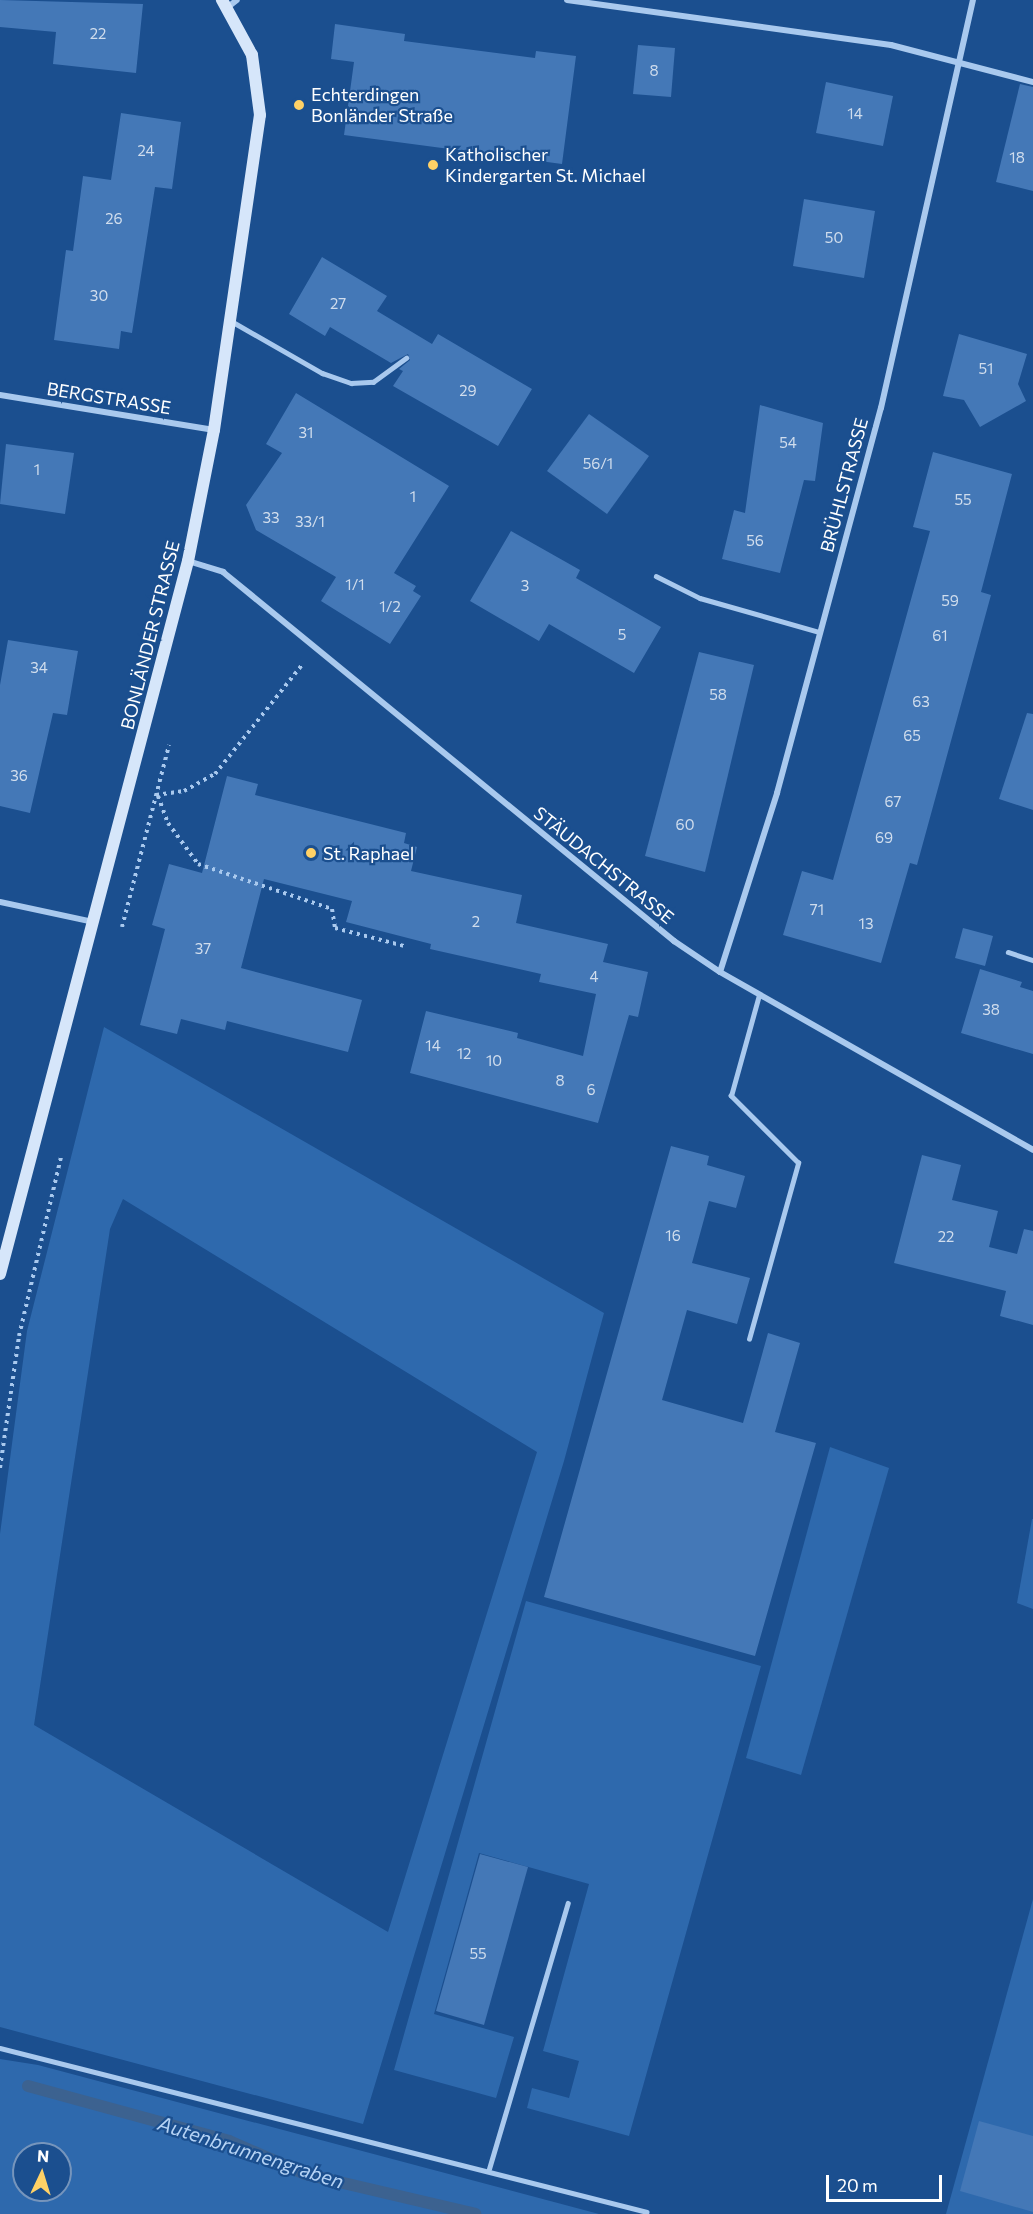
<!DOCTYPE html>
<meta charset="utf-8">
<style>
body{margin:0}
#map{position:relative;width:1033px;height:2214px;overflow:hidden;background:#1b4f8f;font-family:Commissioner,sans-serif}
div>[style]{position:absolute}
.green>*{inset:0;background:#2e69ad}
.stream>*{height:12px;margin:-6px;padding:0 6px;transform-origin:6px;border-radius:6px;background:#3c6290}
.building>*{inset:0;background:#4478b7}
.path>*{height:4px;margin-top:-2px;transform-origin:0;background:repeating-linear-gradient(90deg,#a9c9ee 0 3px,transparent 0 7.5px)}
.lane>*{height:4.5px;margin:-2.25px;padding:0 2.25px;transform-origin:2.25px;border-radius:2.25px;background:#a9c9ee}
.street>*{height:6px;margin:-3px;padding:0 3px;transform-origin:3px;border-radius:3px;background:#a9c9ee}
.secondary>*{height:12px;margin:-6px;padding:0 6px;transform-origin:6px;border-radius:6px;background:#d6e6fa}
.dots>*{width:16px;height:16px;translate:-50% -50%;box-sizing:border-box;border:3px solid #1b4f8f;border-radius:50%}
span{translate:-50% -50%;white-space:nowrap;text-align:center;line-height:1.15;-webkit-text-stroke:4.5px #1b4f8f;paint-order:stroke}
.number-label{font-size:15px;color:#d0dded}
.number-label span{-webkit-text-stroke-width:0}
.poi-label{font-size:18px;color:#fff}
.left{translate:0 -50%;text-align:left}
.street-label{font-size:18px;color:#fff}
.water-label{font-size:20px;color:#b5d3f5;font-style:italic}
.north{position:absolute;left:12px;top:2142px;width:60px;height:60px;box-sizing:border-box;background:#1b4f8f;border:2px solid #7695bc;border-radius:50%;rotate:4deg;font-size:16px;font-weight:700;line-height:24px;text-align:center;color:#fff}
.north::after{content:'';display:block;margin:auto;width:21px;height:27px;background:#ffd166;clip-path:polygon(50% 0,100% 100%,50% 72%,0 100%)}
.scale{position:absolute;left:826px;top:2175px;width:116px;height:27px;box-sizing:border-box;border:3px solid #fff;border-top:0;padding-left:8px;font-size:18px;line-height:21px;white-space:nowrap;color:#fff;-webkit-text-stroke:4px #1b4f8f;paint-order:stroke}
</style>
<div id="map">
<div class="green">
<i style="clip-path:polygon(evenodd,104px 1027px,604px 1313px,564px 1461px,363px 2124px,0 2027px,0 1534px,27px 1331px,104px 1027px,123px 1199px,537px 1452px,388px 1932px,34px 1725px,110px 1229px,123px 1199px)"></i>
<i style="clip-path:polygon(830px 1447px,889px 1468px,801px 1775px,746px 1758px)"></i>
<i style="clip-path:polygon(1032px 1519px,1033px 1519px,1033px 1609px,1017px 1603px)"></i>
<i style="clip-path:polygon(526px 1601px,761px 1666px,629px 2136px,527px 2108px,532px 2088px,569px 2098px,579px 2061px,543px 2051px,589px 1884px,479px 1853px,434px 2014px,514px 2037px,496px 2098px,394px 2070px)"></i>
<i style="clip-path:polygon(1033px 1899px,1033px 2214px,946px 2214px)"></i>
<i style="clip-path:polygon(evenodd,0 2059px,38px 2065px,599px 2214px,0 2214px,0 2059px,24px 2154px,60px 2154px,60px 2190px,24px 2190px,24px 2154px)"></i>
</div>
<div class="stream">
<i style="left:28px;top:2086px;width:208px;rotate:15.3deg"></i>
<i style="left:229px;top:2141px;width:83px;rotate:23.5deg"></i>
<i style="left:305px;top:2174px;width:175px;rotate:13.2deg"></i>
</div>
<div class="building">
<i style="clip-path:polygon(0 0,143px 4px,136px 73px,53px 64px,56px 32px,0 27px)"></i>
<i style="clip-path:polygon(335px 24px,405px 34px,404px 41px,535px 58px,536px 51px,576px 56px,562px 164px,344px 135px,354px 62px,331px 59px)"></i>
<i style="clip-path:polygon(638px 45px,675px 48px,671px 97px,633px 94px)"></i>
<i style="clip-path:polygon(826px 82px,893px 96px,883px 146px,816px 133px)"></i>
<i style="clip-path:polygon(1020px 84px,1033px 87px,1033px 191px,996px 182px)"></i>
<i style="clip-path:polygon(121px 113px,181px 122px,172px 189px,155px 187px,132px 333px,121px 331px,119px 349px,54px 340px,66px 250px,73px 251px,83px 176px,111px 180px)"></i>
<i style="clip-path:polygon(804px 199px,875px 211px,864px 278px,793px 266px)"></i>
<i style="clip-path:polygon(322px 257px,387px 296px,377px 311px,432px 344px,438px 334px,532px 389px,498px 446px,393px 386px,403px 371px,399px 369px,410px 360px,408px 354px,391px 363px,330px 327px,325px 336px,289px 314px)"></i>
<i style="clip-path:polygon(959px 334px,1027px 354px,1018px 384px,1026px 401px,980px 427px,964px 400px,943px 396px)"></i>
<i style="clip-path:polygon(296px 393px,449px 486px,394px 573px,416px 586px,413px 591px,421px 596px,390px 644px,321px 601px,336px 577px,256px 530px,246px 505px,282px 453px,266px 444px)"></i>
<i style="clip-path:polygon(760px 405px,823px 423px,815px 481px,804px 480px,780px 573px,722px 559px,734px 510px,745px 513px)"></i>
<i style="clip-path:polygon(589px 414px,649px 456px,607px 514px,547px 471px)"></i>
<i style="clip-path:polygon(6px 444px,74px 453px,65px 514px,0 504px)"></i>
<i style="clip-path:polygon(933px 452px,1012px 474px,981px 592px,991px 595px,917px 865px,910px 863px,881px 963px,783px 935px,802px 871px,833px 880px,930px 531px,913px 527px)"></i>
<i style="clip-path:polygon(511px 531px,580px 570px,576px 578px,661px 627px,634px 673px,549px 624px,539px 641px,470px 601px)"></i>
<i style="clip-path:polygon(8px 640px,78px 651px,67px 715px,53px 713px,30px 813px,0 806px,0 685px)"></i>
<i style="clip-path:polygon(699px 652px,754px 665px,705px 872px,645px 856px)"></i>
<i style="clip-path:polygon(1027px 713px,1033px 714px,1033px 810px,999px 799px)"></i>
<i style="clip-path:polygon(227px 776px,258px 784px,255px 795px,406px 833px,404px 843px,417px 847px,411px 871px,522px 895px,516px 923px,608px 944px,603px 962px,648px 972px,638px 1017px,629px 1015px,598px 1123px,410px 1073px,426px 1011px,518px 1033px,517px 1038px,583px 1056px,596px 994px,539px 982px,541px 974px,430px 949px,431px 944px,346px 922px,352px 901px,264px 879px,241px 968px,362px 1000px,348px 1052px,227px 1021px,225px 1030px,181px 1019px,177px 1034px,140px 1025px,165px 929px,152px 925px,169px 864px,202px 873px)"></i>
<i style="clip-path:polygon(963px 928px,993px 936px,985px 966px,955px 958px)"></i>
<i style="clip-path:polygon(980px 969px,1022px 982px,1020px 987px,1033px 991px,1033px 1054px,961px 1033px)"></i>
<i style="clip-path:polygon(671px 1146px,709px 1156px,707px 1165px,745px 1176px,736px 1208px,709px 1201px,692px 1263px,750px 1278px,737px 1324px,687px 1310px,662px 1400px,743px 1423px,768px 1333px,800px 1343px,775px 1432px,816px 1443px,755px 1656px,544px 1597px)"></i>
<i style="clip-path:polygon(922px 1155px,961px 1165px,952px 1200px,998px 1211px,989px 1247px,1017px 1254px,1024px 1229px,1033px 1231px,1033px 1325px,1000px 1316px,1006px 1291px,894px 1263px)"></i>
<i style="clip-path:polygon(480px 1854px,528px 1867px,484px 2025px,436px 2011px)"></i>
<i style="clip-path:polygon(979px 2121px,1033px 2136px,1033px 2212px,960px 2191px)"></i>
</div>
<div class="path">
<i style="left:156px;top:795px;width:28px;rotate:-8deg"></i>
<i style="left:184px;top:791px;width:35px;rotate:-29deg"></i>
<i style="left:215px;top:774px;width:139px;rotate:-51.4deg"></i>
<i style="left:158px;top:796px;width:29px;rotate:70deg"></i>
<i style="left:168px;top:823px;width:51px;rotate:53.8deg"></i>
<i style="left:198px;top:864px;width:141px;rotate:18.6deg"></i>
<i style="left:332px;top:909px;width:19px;rotate:81deg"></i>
<i style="left:335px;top:928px;width:71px;rotate:14.6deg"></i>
<i style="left:122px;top:927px;width:188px;rotate:-75.5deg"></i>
<i style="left:0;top:1468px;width:133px;rotate:-81.8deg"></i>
<i style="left:19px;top:1336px;width:184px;rotate:-76.8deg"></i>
</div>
<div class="lane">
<i style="left:233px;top:322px;width:103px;rotate:29.8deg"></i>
<i style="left:322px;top:373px;width:31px;rotate:19deg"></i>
<i style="left:351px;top:383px;width:22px;rotate:-3deg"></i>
<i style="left:373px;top:382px;width:41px;rotate:-36deg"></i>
<i style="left:656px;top:576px;width:49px;rotate:26.6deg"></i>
<i style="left:700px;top:598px;width:124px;rotate:15.9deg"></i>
<i style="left:1008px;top:952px;width:26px;rotate:18deg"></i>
<i style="left:749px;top:1339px;width:183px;rotate:-74.4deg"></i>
<i style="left:798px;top:1163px;width:95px;rotate:-135deg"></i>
<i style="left:731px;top:1096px;width:105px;rotate:-74.5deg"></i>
<i style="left:0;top:2048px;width:667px;rotate:14.22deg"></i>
<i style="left:489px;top:2169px;width:277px;rotate:-73.5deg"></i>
</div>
<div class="street">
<i style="left:567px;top:0;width:327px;rotate:7.9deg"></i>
<i style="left:891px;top:45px;width:147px;rotate:14.6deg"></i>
<i style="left:228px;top:7px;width:11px;rotate:-38deg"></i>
<i style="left:0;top:395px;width:217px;rotate:9.3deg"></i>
<i style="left:188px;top:561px;width:37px;rotate:17deg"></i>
<i style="left:223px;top:572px;width:583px;rotate:39.29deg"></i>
<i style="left:674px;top:941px;width:55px;rotate:34deg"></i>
<i style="left:720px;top:972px;width:360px;rotate:29.6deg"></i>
<i style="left:0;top:902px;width:95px;rotate:12.1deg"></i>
<i style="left:720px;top:972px;width:188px;rotate:-72.3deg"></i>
<i style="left:777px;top:793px;width:399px;rotate:-74.9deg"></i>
<i style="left:881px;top:408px;width:418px;rotate:-77.3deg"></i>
</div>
<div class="secondary">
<i style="left:0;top:1274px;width:737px;rotate:-75.23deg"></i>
<i style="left:188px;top:561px;width:134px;rotate:-78.8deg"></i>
<i style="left:214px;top:430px;width:318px;rotate:-81.7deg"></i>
<i style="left:260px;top:115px;width:61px;rotate:-97.6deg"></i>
<i style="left:252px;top:55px;width:63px;rotate:-118.6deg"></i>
</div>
<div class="dots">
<i style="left:299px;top:105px;background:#ffd166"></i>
<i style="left:433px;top:165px;background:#ffd166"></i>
<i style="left:311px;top:853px;background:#ffd166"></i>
</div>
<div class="number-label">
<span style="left:98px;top:34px">22</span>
<span style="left:654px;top:71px">8</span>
<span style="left:855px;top:114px">14</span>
<span style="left:146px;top:151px">24</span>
<span style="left:1017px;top:158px">18</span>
<span style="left:114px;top:219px">26</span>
<span style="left:834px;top:238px">50</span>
<span style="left:99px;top:296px">30</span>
<span style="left:338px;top:304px">27</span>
<span style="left:986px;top:369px">51</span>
<span style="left:468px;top:391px">29</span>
<span style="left:306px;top:433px">31</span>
<span style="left:788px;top:443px">54</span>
<span style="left:598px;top:464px">56/1</span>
<span style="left:37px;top:470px">1</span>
<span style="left:413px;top:497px">1</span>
<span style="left:963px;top:500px">55</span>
<span style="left:271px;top:518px">33</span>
<span style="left:310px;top:522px">33/1</span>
<span style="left:755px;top:541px">56</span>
<span style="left:355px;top:585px">1/1</span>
<span style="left:525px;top:586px">3</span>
<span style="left:950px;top:601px">59</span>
<span style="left:390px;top:607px">1/2</span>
<span style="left:622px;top:635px">5</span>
<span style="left:940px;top:636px">61</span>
<span style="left:39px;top:668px">34</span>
<span style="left:718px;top:695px">58</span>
<span style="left:921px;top:702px">63</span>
<span style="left:912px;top:736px">65</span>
<span style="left:19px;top:776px">36</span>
<span style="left:893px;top:802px">67</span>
<span style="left:685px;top:825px">60</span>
<span style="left:884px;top:838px">69</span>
<span style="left:817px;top:910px">71</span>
<span style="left:476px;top:922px">2</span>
<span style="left:866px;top:924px">13</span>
<span style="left:203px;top:949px">37</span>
<span style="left:594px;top:977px">4</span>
<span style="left:991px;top:1010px">38</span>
<span style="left:433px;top:1046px">14</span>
<span style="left:464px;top:1054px">12</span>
<span style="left:494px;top:1061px">10</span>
<span style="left:560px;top:1081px">8</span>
<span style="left:591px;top:1090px">6</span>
<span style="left:673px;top:1236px">16</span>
<span style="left:946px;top:1237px">22</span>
<span style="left:478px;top:1954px">55</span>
</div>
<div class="poi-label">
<span class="left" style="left:311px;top:105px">Echterdingen<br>Bonländer Straße</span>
<span class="left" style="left:445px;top:165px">Katholischer<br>Kindergarten St. Michael</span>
<span class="left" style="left:323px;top:853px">St. Raphael</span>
</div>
<div class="street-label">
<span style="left:109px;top:398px;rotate:9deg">BERGSTRASSE</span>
<span style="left:844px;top:485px;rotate:-75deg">BRÜHLSTRASSE</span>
<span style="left:150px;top:635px;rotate:-76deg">BONLÄNDER STRASSE</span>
<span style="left:604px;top:865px;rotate:39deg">STÄUDACHSTRASSE</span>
</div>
<div class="water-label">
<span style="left:251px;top:2152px;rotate:18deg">Autenbrunnengraben</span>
</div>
<div class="north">N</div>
<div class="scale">20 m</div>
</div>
